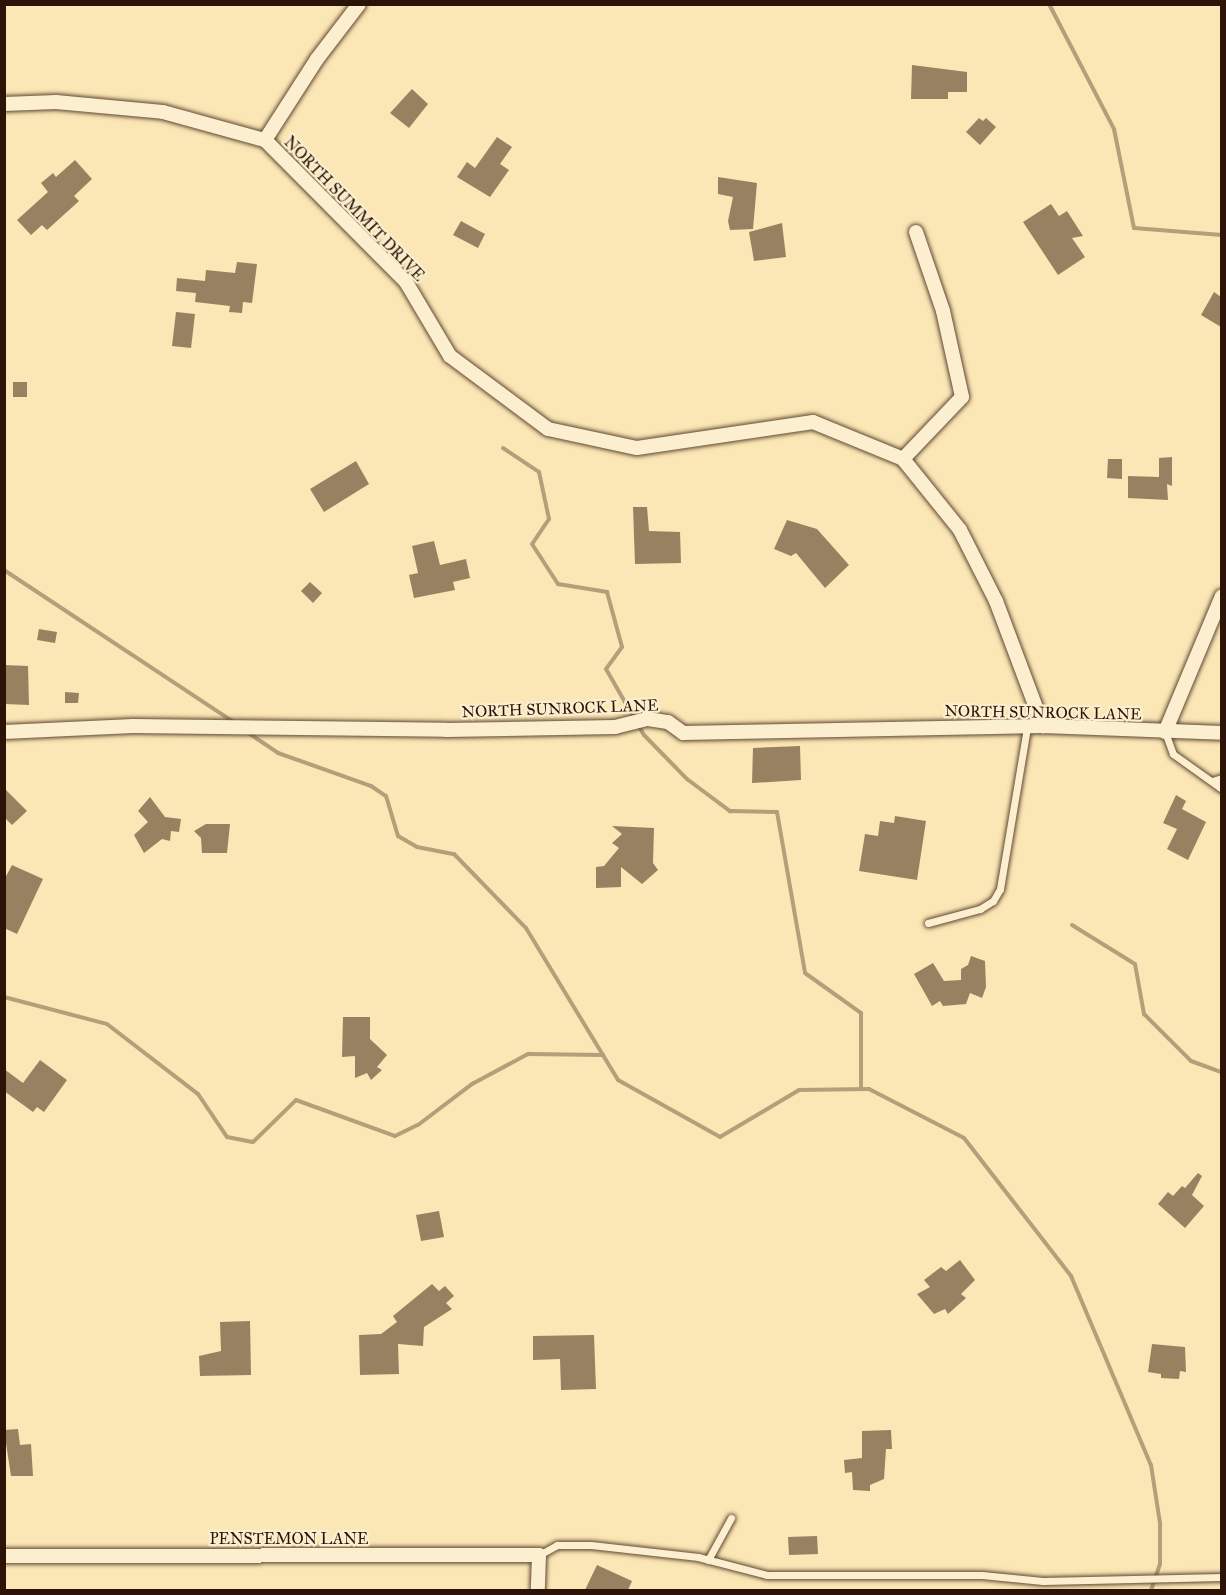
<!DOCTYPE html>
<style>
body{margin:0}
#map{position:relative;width:1226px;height:1595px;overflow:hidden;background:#fbe6b5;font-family:"IM FELL Great Primer",serif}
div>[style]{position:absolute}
.stream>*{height:4px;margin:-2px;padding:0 2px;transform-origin:2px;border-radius:2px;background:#b59e7a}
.building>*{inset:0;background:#988161}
.roads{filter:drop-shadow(0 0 2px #604832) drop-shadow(0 0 2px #604832)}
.service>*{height:7px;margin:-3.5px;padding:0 3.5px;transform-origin:3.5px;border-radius:3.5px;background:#fcefcf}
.minor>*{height:14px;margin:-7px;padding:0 7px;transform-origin:7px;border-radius:7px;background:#fcefcf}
span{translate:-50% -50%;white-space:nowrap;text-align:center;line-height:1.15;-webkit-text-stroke:4.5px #fcefcf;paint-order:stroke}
.street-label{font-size:16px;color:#2c1307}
.frame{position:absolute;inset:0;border:6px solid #2c1307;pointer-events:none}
</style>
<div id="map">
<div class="stream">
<i style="left:1049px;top:4px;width:141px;rotate:62.5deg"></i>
<i style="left:1114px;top:129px;width:101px;rotate:78.6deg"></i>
<i style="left:1134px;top:228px;width:88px;rotate:4.5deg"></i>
<i style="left:503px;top:448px;width:43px;rotate:33.7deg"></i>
<i style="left:539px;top:472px;width:48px;rotate:78deg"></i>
<i style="left:549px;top:519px;width:30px;rotate:124deg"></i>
<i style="left:532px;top:544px;width:48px;rotate:57deg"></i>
<i style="left:558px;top:584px;width:50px;rotate:9.3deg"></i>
<i style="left:607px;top:592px;width:57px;rotate:74.7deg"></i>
<i style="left:622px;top:647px;width:27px;rotate:126deg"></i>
<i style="left:606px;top:669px;width:76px;rotate:60.1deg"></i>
<i style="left:644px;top:735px;width:62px;rotate:45.7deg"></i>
<i style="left:687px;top:779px;width:54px;rotate:36.7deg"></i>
<i style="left:730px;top:811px;width:47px;rotate:1.2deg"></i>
<i style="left:777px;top:812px;width:163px;rotate:80.1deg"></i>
<i style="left:805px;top:973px;width:69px;rotate:35.5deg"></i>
<i style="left:861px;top:1013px;width:76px;rotate:90deg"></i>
<i style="left:4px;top:570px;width:276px;rotate:33.5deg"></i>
<i style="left:247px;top:732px;width:37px;rotate:34deg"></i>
<i style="left:278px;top:753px;width:99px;rotate:19.5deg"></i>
<i style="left:371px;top:786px;width:18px;rotate:34deg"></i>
<i style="left:386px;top:796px;width:42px;rotate:73.3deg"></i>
<i style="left:398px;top:836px;width:22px;rotate:30deg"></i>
<i style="left:417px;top:847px;width:38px;rotate:11deg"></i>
<i style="left:454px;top:854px;width:103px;rotate:45.8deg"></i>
<i style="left:526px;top:928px;width:178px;rotate:58.8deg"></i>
<i style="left:618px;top:1080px;width:117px;rotate:29.2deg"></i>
<i style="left:720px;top:1137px;width:92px;rotate:-30.7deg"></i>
<i style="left:799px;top:1090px;width:70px;rotate:-0.8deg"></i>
<i style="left:869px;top:1089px;width:107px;rotate:27.3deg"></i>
<i style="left:964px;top:1138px;width:175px;rotate:52.2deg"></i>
<i style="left:1071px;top:1276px;width:205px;rotate:67.1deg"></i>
<i style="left:1151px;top:1465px;width:59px;rotate:81.2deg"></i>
<i style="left:1160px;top:1523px;width:41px;rotate:90deg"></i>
<i style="left:1160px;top:1564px;width:28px;rotate:109deg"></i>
<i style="left:1072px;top:925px;width:74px;rotate:31.8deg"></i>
<i style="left:1135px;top:964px;width:51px;rotate:79.8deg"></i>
<i style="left:1144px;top:1014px;width:66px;rotate:45deg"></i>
<i style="left:1191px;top:1061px;width:33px;rotate:20deg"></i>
<i style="left:4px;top:997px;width:106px;rotate:14.7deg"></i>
<i style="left:107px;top:1024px;width:115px;rotate:37.6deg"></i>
<i style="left:198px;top:1094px;width:52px;rotate:56deg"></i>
<i style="left:227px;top:1137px;width:26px;rotate:11deg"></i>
<i style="left:253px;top:1142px;width:60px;rotate:-44.3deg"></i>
<i style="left:296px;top:1100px;width:105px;rotate:20deg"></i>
<i style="left:395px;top:1136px;width:25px;rotate:-26deg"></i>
<i style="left:418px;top:1125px;width:68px;rotate:-37.2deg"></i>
<i style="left:472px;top:1084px;width:64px;rotate:-28.2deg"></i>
<i style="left:528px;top:1054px;width:75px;rotate:0.8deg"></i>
</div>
<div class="building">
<i style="clip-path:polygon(912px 65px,967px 72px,967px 92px,948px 92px,948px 99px,911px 99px)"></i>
<i style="clip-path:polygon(412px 89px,428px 104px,409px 128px,390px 113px)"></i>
<i style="clip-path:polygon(979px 118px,983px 121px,986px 118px,996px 127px,980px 145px,966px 132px)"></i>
<i style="clip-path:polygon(497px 137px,512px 147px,500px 164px,509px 170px,490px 197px,457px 177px,467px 162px,475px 168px)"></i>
<i style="clip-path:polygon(75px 160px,92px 179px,74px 196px,79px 201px,47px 230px,42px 225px,31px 235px,17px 220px,48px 192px,41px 183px,53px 173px,56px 177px)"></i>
<i style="clip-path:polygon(718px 177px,757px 183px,753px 229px,730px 230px,728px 221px,733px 197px,718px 194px)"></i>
<i style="clip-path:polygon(1051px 204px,1059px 216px,1067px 211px,1083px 236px,1072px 238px,1085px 257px,1058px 275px,1023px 222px)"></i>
<i style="clip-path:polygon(461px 221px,485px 234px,478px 248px,453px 235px)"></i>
<i style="clip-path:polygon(782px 223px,786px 257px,754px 261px,749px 232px)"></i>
<i style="clip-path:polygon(237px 262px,257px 264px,252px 303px,243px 302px,242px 313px,229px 312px,230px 306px,195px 302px,196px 293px,176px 291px,177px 278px,205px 281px,206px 270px,235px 273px)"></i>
<i style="clip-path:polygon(1214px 292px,1221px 297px,1221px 327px,1201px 315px)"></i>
<i style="clip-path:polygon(176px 312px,195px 314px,191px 348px,172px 346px)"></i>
<i style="clip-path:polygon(13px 382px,27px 382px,27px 397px,13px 397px)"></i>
<i style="clip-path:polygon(1172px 457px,1172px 486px,1167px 484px,1168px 500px,1128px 498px,1128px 476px,1159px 477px,1159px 458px)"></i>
<i style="clip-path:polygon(1108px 459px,1122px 459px,1122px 479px,1107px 478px)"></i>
<i style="clip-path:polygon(356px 461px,369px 484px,324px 512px,310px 489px)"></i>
<i style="clip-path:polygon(633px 507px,647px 507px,649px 531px,680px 532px,681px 563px,635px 564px)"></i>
<i style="clip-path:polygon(787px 520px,817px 529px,849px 565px,825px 588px,796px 553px,791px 556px,774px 549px)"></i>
<i style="clip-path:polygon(434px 541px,440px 565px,466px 559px,470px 578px,453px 582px,455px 590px,414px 598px,409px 575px,418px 573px,412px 546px)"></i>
<i style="clip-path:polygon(310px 582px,322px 593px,313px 603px,301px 591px)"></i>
<i style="clip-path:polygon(39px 629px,57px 632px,55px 643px,37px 640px)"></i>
<i style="clip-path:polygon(4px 665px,28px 666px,29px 705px,4px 704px)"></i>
<i style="clip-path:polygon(65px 692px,79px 693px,78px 703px,65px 703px)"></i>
<i style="clip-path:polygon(800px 746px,801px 780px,752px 783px,753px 748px)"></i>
<i style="clip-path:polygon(4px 788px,27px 811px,12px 825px,4px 817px)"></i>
<i style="clip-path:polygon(1176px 795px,1186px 801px,1182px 809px,1206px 822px,1188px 860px,1167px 849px,1177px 829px,1163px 823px)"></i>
<i style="clip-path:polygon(150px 797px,165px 817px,181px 819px,179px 832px,171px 831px,170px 841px,162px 839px,144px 853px,134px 835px,148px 822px,138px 811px)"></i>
<i style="clip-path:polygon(895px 816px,926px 821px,917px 880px,859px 871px,865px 834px,878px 836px,880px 821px,894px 823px)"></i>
<i style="clip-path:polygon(206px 824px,230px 824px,227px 853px,202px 853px,201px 838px,194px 831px)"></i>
<i style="clip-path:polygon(612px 826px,654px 828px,653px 863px,658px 870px,642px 884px,621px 867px,621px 887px,596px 888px,596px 867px,604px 866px,619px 848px,612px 843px,622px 834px)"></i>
<i style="clip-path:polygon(12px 865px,43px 879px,17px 934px,4px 928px,4px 880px)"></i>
<i style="clip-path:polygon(971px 956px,985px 961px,986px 987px,982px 998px,970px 993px,966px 1004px,943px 1006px,940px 1001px,932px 1006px,914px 974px,933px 963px,944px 981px,961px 980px,961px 969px,968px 965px)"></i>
<i style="clip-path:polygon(343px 1017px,370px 1017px,370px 1039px,387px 1055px,377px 1067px,382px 1070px,371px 1080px,367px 1073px,355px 1078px,355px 1056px,342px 1057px)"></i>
<i style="clip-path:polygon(40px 1060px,67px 1080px,44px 1112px,37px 1107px,33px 1112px,4px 1091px,4px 1069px,23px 1083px)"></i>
<i style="clip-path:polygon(1198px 1173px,1202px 1176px,1192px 1195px,1204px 1206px,1185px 1228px,1158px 1204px,1168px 1192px,1173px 1196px,1182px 1186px,1185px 1188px)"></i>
<i style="clip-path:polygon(439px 1211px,444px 1237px,421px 1241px,416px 1215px)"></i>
<i style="clip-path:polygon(960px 1260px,975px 1280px,961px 1294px,966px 1298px,948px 1314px,945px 1309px,934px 1314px,917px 1294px,930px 1287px,924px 1280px,941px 1267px,946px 1271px)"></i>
<i style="clip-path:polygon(432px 1284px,439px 1291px,445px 1286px,454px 1296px,446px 1303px,452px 1309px,424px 1327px,423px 1346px,398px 1344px,399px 1374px,360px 1375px,359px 1335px,381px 1334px,397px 1322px,393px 1316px)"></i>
<i style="clip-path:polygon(250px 1321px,251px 1375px,200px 1376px,199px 1356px,221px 1351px,220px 1322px)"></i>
<i style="clip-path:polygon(594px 1335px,596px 1389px,561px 1390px,560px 1359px,533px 1360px,533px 1336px)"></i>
<i style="clip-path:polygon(1152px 1344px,1185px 1347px,1186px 1372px,1180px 1371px,1179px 1379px,1161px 1378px,1161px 1374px,1148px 1372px)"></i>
<i style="clip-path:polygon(18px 1429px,20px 1445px,31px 1444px,33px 1476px,11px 1476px,4px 1430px)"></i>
<i style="clip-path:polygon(891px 1430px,892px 1449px,886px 1449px,884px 1479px,870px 1485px,870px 1491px,853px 1490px,852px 1472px,845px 1473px,844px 1460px,862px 1458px,862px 1431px)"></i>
<i style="clip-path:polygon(817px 1536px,818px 1554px,789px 1555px,788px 1537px)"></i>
<i style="clip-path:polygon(597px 1565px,632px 1581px,628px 1590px,585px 1590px)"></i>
</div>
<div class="roads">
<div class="service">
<i style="left:1165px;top:732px;width:23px;rotate:70deg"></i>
<i style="left:1173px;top:754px;width:60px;rotate:35.5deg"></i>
<i style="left:1212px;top:781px;width:10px;rotate:-17deg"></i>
<i style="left:928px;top:923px;width:54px;rotate:-15.1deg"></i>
<i style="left:980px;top:909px;width:15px;rotate:-32deg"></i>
<i style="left:993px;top:901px;width:14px;rotate:-60deg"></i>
<i style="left:1000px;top:889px;width:164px;rotate:-80.5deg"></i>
<i style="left:539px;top:1555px;width:21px;rotate:-29deg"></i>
<i style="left:557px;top:1545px;width:34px"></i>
<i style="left:591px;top:1545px;width:108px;rotate:6.4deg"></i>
<i style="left:698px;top:1557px;width:71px;rotate:14.6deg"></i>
<i style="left:767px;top:1575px;width:215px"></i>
<i style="left:982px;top:1575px;width:61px;rotate:5.6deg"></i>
<i style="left:1043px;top:1581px;width:179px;rotate:-1.3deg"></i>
<i style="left:708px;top:1560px;width:48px;rotate:-61.3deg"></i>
</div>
<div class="minor">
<i style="left:4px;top:104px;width:52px;rotate:-2.2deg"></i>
<i style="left:56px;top:102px;width:107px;rotate:5.3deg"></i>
<i style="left:163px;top:112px;width:106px;rotate:15.4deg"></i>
<i style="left:265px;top:140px;width:200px;rotate:45.2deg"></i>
<i style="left:406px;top:282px;width:86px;rotate:59.3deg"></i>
<i style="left:450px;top:356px;width:122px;rotate:36.7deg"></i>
<i style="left:548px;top:429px;width:91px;rotate:12.1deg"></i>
<i style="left:637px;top:448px;width:178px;rotate:-8.4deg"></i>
<i style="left:813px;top:422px;width:97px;rotate:22.3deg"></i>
<i style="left:265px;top:140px;width:96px;rotate:-57.3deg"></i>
<i style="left:317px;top:59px;width:69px;rotate:-52.6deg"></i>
<i style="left:916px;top:232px;width:83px;rotate:71.1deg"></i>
<i style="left:943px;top:311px;width:88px;rotate:77.5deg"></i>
<i style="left:962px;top:397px;width:86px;rotate:133.6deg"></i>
<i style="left:903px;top:459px;width:91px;rotate:51.2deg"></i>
<i style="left:960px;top:530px;width:80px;rotate:63.1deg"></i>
<i style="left:996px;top:601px;width:134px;rotate:69.4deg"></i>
<i style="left:4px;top:732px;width:129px;rotate:-2.7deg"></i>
<i style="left:133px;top:726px;width:313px;rotate:0.7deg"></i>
<i style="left:446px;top:730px;width:169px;rotate:-1deg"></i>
<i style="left:615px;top:727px;width:34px;rotate:-14deg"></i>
<i style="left:648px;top:719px;width:20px;rotate:9deg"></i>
<i style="left:668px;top:722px;width:19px;rotate:36deg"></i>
<i style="left:683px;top:733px;width:360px;rotate:-1.1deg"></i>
<i style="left:1043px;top:726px;width:179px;rotate:2.2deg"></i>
<i style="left:1165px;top:732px;width:147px;rotate:-67.3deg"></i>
<i style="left:4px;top:1556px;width:535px;rotate:-0.11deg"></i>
<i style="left:539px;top:1555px;width:35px;rotate:92deg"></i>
</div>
</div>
<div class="street-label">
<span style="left:354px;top:209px;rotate:46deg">NORTH SUMMIT DRIVE</span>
<span style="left:560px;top:709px;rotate:-2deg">NORTH SUNROCK LANE</span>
<span style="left:1043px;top:713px;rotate:1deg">NORTH SUNROCK LANE</span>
<span style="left:289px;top:1539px">PENSTEMON LANE</span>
</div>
<div class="frame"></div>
</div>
